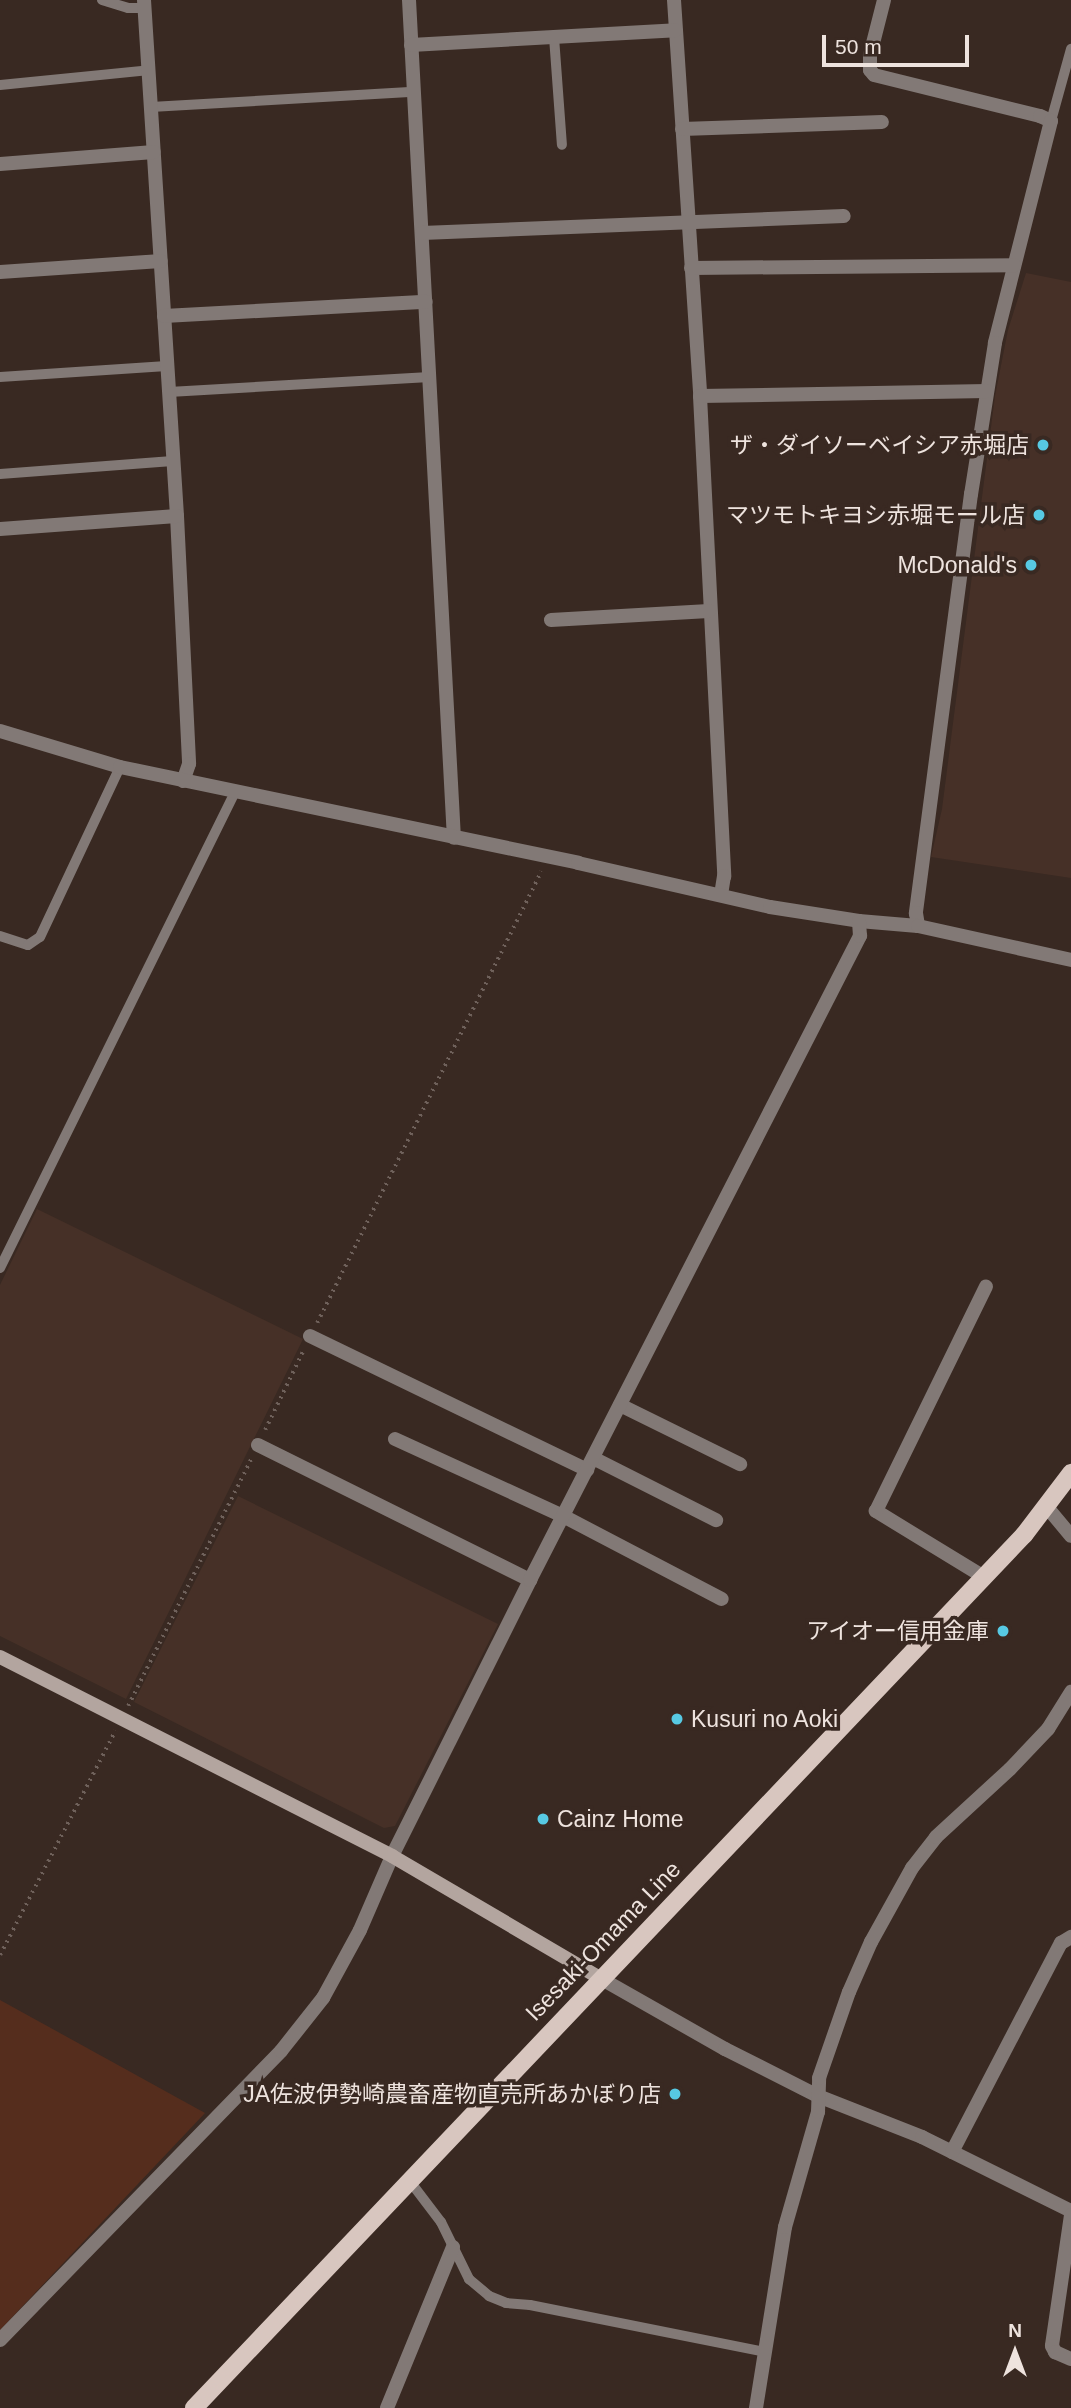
<!DOCTYPE html>
<meta charset="utf-8">
<style>
body{margin:0}
#map{position:relative;width:1071px;height:2408px;overflow:hidden;background:#392922;font-family:Helvetica,"Noto Sans JP",sans-serif}
div>[style]{position:absolute}
.built>*{inset:0;background:#463027}
.green>*{inset:0;background:#552d1d}
.path>*{height:3.5px;margin-top:-1.75px;transform-origin:0;background:repeating-linear-gradient(90deg,#6f615b 0 2px,transparent 0 7px)}
.lane>*{height:10px;margin:-5px;padding:0 5px;transform-origin:5px;border-radius:5px;background:#827976}
.street>*{height:14px;margin:-7px;padding:0 7px;transform-origin:7px;border-radius:7px;background:#827976}
.secondary>*{height:14px;margin:-7px;padding:0 7px;transform-origin:7px;border-radius:7px;background:#b3a59f}
.primary>*{height:18px;margin:-9px;padding:0 9px;transform-origin:9px;border-radius:9px;background:#d8c6bf}
.dots>*{width:19px;height:19px;translate:-50% -50%;box-sizing:border-box;border:4px solid #392922;border-radius:50%}
span{translate:-50% -50%;white-space:nowrap;text-align:center;line-height:1.15;-webkit-text-stroke:7px #392922;paint-order:stroke}
.poi-label{font-size:23px;color:#eee3de}
.right{translate:-100% -50%;text-align:right}
.left{translate:0 -50%;text-align:left}
.street-label{font-size:23px;color:#eee3de}
.north{position:absolute;left:980px;top:2317px;width:70px;height:70px;-webkit-text-stroke:5px #392922;paint-order:stroke;rotate:0deg;font-size:19px;font-weight:700;line-height:28px;text-align:center;color:#eee3de}
.north::after{content:'';display:block;margin:auto;width:24px;height:32px;background:#eee3de;clip-path:polygon(50% 0,100% 100%,50% 72%,0 100%)}
.scale{position:absolute;left:822px;top:35px;width:147px;height:32px;box-sizing:border-box;border:4px solid #eee3de;border-top:0;padding-left:9px;font-size:21px;line-height:24px;white-space:nowrap;color:#eee3de;-webkit-text-stroke:5px #392922;paint-order:stroke}
</style>
<div id="map">
<div class="built">
<i style="clip-path:polygon(1026px 273px,1071px 282px,1071px 878px,931px 857px,942px 809px,995px 396px,1008px 330px)"></i>
<i style="clip-path:polygon(37px 1209px,303px 1339px,126px 1699px,0 1636px,0 1285px)"></i>
<i style="clip-path:polygon(238px 1496px,498px 1624px,395px 1826px,384px 1828px,134px 1702px)"></i>
</div>
<div class="green">
<i style="clip-path:polygon(0 2000px,205px 2113px,0 2330px)"></i>
</div>
<div class="path">
<i style="left:317px;top:1323px;width:504px;rotate:-63.59deg"></i>
<i style="left:265px;top:1430px;width:90px;rotate:-64.3deg"></i>
<i style="left:128px;top:1706px;width:276px;rotate:-63.5deg"></i>
<i style="left:0;top:1955px;width:252px;rotate:-62.8deg"></i>
</div>
<div class="lane">
<i style="left:102px;top:0;width:27px;rotate:17deg"></i>
<i style="left:128px;top:8px;width:17px"></i>
<i style="left:554px;top:37px;width:108px;rotate:85.8deg"></i>
<i style="left:0;top:85px;width:150px;rotate:-5.7deg"></i>
<i style="left:151px;top:107px;width:263px;rotate:-3.3deg"></i>
<i style="left:1051px;top:121px;width:75px;rotate:-74.5deg"></i>
<i style="left:0;top:377px;width:167px;rotate:-3.8deg"></i>
<i style="left:169px;top:392px;width:261px;rotate:-3.3deg"></i>
<i style="left:0;top:474px;width:173px;rotate:-4.3deg"></i>
<i style="left:0;top:936px;width:29px;rotate:18deg"></i>
<i style="left:28px;top:945px;width:14px;rotate:-34deg"></i>
<i style="left:40px;top:937px;width:188px;rotate:-64.8deg"></i>
<i style="left:0;top:1268px;width:531px;rotate:-63.72deg"></i>
<i style="left:409px;top:2180px;width:53px;rotate:52.7deg"></i>
<i style="left:441px;top:2222px;width:64px;rotate:63.8deg"></i>
<i style="left:469px;top:2279px;width:26px;rotate:40deg"></i>
<i style="left:489px;top:2296px;width:18px;rotate:22deg"></i>
<i style="left:506px;top:2303px;width:24px;rotate:5deg"></i>
<i style="left:530px;top:2305px;width:240px;rotate:11.3deg"></i>
</div>
<div class="street">
<i style="left:144px;top:0;width:517px;rotate:86.34deg"></i>
<i style="left:177px;top:516px;width:248px;rotate:87.2deg"></i>
<i style="left:189px;top:764px;width:18px;rotate:109deg"></i>
<i style="left:409px;top:0;width:839px;rotate:86.93deg"></i>
<i style="left:674px;top:0;width:397px;rotate:86.2deg"></i>
<i style="left:700px;top:396px;width:481px;rotate:87.1deg"></i>
<i style="left:724px;top:876px;width:19px;rotate:99deg"></i>
<i style="left:884px;top:0;width:57px;rotate:104.3deg"></i>
<i style="left:870px;top:55px;width:15px;rotate:90deg"></i>
<i style="left:870px;top:70px;width:6px;rotate:51deg"></i>
<i style="left:874px;top:75px;width:171px;rotate:13.9deg"></i>
<i style="left:1040px;top:116px;width:12px;rotate:24deg"></i>
<i style="left:1051px;top:121px;width:229px;rotate:104.2deg"></i>
<i style="left:995px;top:343px;width:153px;rotate:99deg"></i>
<i style="left:971px;top:494px;width:423px;rotate:97.5deg"></i>
<i style="left:916px;top:913px;width:13px;rotate:81deg"></i>
<i style="left:411px;top:45px;width:265px;rotate:-3.2deg"></i>
<i style="left:682px;top:129px;width:200px;rotate:-2deg"></i>
<i style="left:0;top:164px;width:154px;rotate:-4.5deg"></i>
<i style="left:422px;top:233px;width:422px;rotate:-2.3deg"></i>
<i style="left:691px;top:268px;width:323px;rotate:-0.5deg"></i>
<i style="left:0;top:272px;width:161px;rotate:-3.9deg"></i>
<i style="left:164px;top:316px;width:262px;rotate:-3.1deg"></i>
<i style="left:700px;top:396px;width:287px;rotate:-1deg"></i>
<i style="left:0;top:529px;width:177px;rotate:-4.2deg"></i>
<i style="left:551px;top:620px;width:158px;rotate:-3.3deg"></i>
<i style="left:0;top:731px;width:125px;rotate:16.7deg"></i>
<i style="left:120px;top:767px;width:468px;rotate:11.8deg"></i>
<i style="left:578px;top:863px;width:197px;rotate:12.9deg"></i>
<i style="left:770px;top:907px;width:90px;rotate:8.9deg"></i>
<i style="left:859px;top:921px;width:59px;rotate:4.8deg"></i>
<i style="left:918px;top:926px;width:157px;rotate:12.5deg"></i>
<i style="left:310px;top:1336px;width:308px;rotate:25.8deg"></i>
<i style="left:620px;top:1405px;width:134px;rotate:26.2deg"></i>
<i style="left:395px;top:1439px;width:185px;rotate:24.6deg"></i>
<i style="left:563px;top:1516px;width:179px;rotate:27.6deg"></i>
<i style="left:258px;top:1445px;width:304px;rotate:26.4deg"></i>
<i style="left:593px;top:1458px;width:138px;rotate:26.8deg"></i>
<i style="left:1046px;top:1506px;width:39px;rotate:50deg"></i>
<i style="left:984px;top:1577px;width:127px;rotate:-148.6deg"></i>
<i style="left:876px;top:1511px;width:250px;rotate:-63.9deg"></i>
<i style="left:600px;top:1978px;width:144px;rotate:29.6deg"></i>
<i style="left:725px;top:2049px;width:104px;rotate:26.8deg"></i>
<i style="left:818px;top:2096px;width:112px;rotate:21.5deg"></i>
<i style="left:922px;top:2137px;width:166px;rotate:26.4deg"></i>
<i style="left:952px;top:2152px;width:236px;rotate:-62.5deg"></i>
<i style="left:1061px;top:1943px;width:12px;rotate:-31deg"></i>
<i style="left:1071px;top:2215px;width:132px;rotate:98.3deg"></i>
<i style="left:1052px;top:2346px;width:7px;rotate:63deg"></i>
<i style="left:1055px;top:2352px;width:17px;rotate:24deg"></i>
<i style="left:0;top:2340px;width:403px;rotate:-45.8deg"></i>
<i style="left:281px;top:2051px;width:68px;rotate:-51.6deg"></i>
<i style="left:323px;top:1998px;width:77px;rotate:-61.4deg"></i>
<i style="left:360px;top:1930px;width:81px;rotate:-66.6deg"></i>
<i style="left:392px;top:1856px;width:309px;rotate:-63.4deg"></i>
<i style="left:530px;top:1580px;width:724px;rotate:-62.87deg"></i>
<i style="left:860px;top:936px;width:15px;rotate:-94deg"></i>
<i style="left:387px;top:2408px;width:174px;rotate:-67.7deg"></i>
<i style="left:756px;top:2408px;width:183px;rotate:-80.9deg"></i>
<i style="left:785px;top:2227px;width:120px;rotate:-74deg"></i>
<i style="left:818px;top:2112px;width:34px;rotate:-88deg"></i>
<i style="left:819px;top:2078px;width:91px;rotate:-70.8deg"></i>
<i style="left:849px;top:1992px;width:55px;rotate:-66.3deg"></i>
<i style="left:871px;top:1942px;width:85px;rotate:-61deg"></i>
<i style="left:912px;top:1868px;width:39px;rotate:-52deg"></i>
<i style="left:936px;top:1837px;width:100px;rotate:-42.6deg"></i>
<i style="left:1010px;top:1769px;width:55px;rotate:-46.5deg"></i>
<i style="left:1048px;top:1729px;width:44px;rotate:-58.1deg"></i>
</div>
<div class="secondary">
<i style="left:0;top:1657px;width:440px;rotate:26.9deg"></i>
<i style="left:392px;top:1856px;width:241px;rotate:30.4deg"></i>
</div>
<div class="primary">
<i style="left:194px;top:2408px;width:1205px;rotate:-46.45deg"></i>
<i style="left:1024px;top:1535px;width:78px;rotate:-52.8deg"></i>
</div>
<div class="dots">
<i style="left:1043px;top:445px;background:#57c9e3"></i>
<i style="left:1039px;top:515px;background:#57c9e3"></i>
<i style="left:1031px;top:565px;background:#57c9e3"></i>
<i style="left:1003px;top:1631px;background:#57c9e3"></i>
<i style="left:677px;top:1719px;background:#57c9e3"></i>
<i style="left:543px;top:1819px;background:#57c9e3"></i>
<i style="left:675px;top:2094px;background:#57c9e3"></i>
</div>
<div class="poi-label">
<span class="right" style="left:1029px;top:445px">ザ・ダイソーベイシア赤堀店</span>
<span class="right" style="left:1025px;top:515px">マツモトキヨシ赤堀モール店</span>
<span class="right" style="left:1017px;top:565px">McDonald's</span>
<span class="right" style="left:989px;top:1631px">アイオー信用金庫</span>
<span class="left" style="left:691px;top:1719px">Kusuri no Aoki</span>
<span class="left" style="left:557px;top:1819px">Cainz Home</span>
<span class="right" style="left:661px;top:2094px">JA佐波伊勢崎農畜産物直売所あかぼり店</span>
</div>
<div class="street-label">
<span style="left:603px;top:1941px;rotate:-46deg">Isesaki-Omama Line</span>
</div>
<div class="north">N</div>
<div class="scale">50 m</div>
</div>
